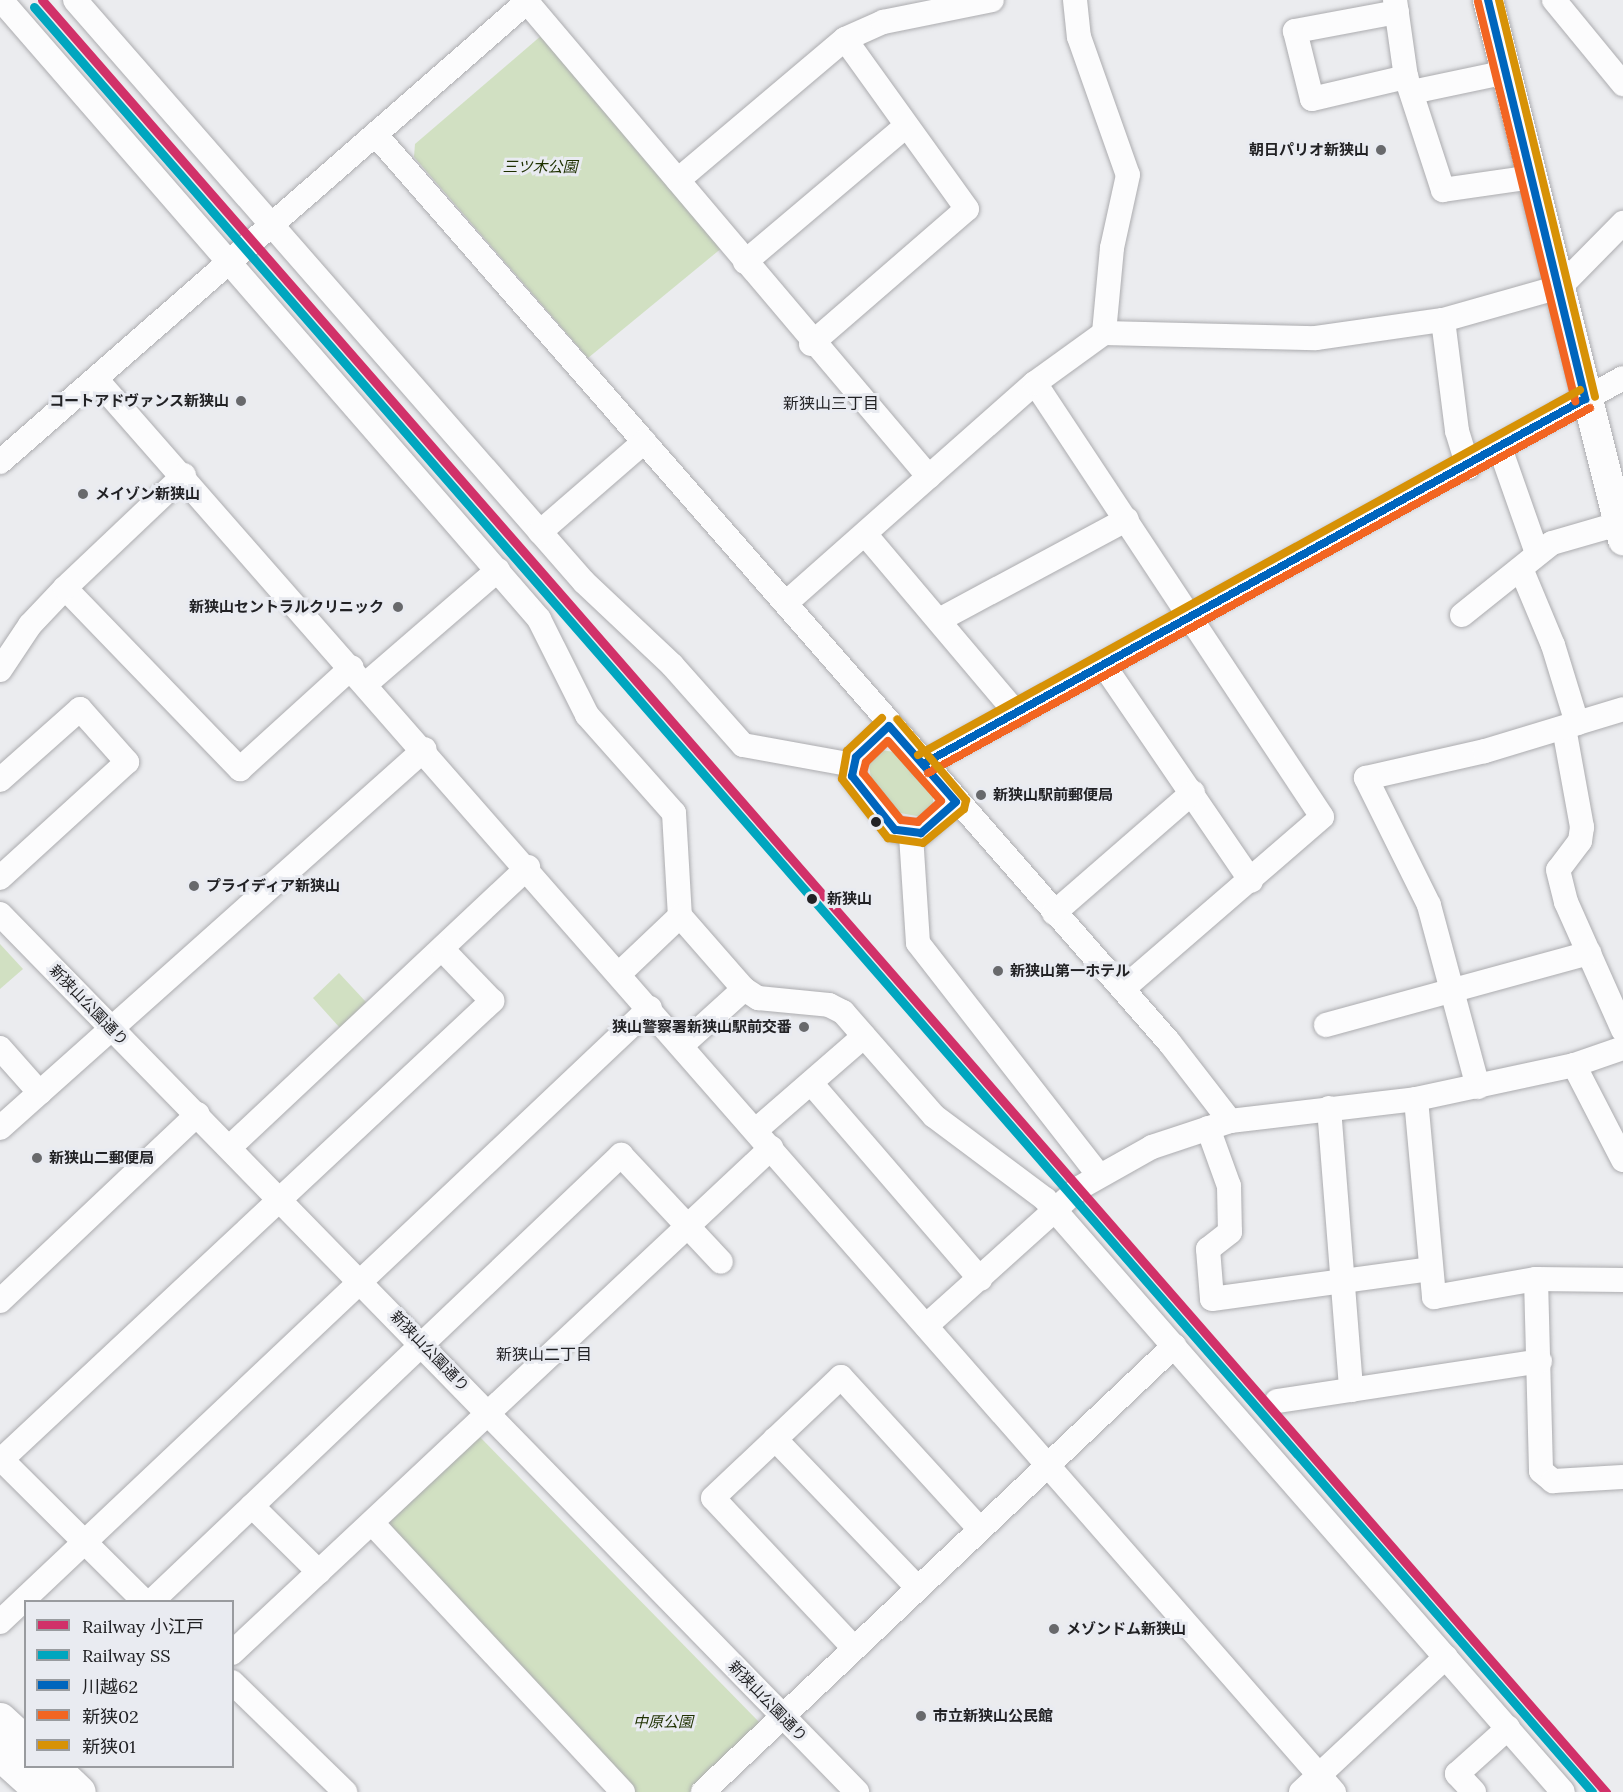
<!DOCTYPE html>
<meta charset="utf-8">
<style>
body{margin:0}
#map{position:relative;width:1623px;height:1792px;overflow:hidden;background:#ebecef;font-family:Lora,"Noto Sans JP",serif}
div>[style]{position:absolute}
.green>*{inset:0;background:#d1e0c2}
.roads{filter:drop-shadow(0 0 2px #acacaf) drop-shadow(0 0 2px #acacaf)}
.minor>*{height:24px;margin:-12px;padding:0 12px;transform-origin:12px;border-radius:12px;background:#fcfcfd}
.major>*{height:30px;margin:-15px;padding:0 15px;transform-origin:15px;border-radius:15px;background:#fcfcfd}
.highway>*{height:33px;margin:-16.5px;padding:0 16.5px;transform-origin:16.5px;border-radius:16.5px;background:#fcfcfd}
.bus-1>*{height:8px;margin:-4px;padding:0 4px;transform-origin:4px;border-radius:4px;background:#0065bd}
.bus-2>*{height:8px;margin:-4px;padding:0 4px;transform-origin:4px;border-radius:4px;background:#f26522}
.bus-3>*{height:8px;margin:-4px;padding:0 4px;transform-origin:4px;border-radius:4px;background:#d79206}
.rail-1>*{height:9px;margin:-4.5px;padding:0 4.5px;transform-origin:4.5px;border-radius:4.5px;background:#d13169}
.rail-2>*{height:9px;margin:-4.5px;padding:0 4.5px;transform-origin:4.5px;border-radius:4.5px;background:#00a6bf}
.dots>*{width:16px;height:16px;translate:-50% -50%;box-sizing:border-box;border:3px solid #e9ebf1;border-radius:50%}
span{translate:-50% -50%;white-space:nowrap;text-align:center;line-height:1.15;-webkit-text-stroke:6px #e9ebf1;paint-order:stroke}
.poi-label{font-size:15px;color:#222225;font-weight:700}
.right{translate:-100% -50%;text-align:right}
.left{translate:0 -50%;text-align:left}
.park-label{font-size:15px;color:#1e3000;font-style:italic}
.stop-label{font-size:15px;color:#222225;font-weight:700}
.street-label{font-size:15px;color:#222225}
.neighbourhood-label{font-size:16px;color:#222225}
.legend{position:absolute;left:24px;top:1600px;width:210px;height:168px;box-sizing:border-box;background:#e9ebf1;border:2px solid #999b9f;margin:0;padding:8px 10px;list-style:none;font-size:18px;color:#222225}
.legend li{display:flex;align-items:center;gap:12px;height:30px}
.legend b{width:30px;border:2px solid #999b9f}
</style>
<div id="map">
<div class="green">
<i style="clip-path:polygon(542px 35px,723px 247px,588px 358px,414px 157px,415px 144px)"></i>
<i style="clip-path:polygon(881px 750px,901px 753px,933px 791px,933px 804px,922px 817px,900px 813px,871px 780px,869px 763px)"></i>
<i style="clip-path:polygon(0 944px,23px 969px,0 989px)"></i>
<i style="clip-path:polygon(339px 973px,366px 1002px,340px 1028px,313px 998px)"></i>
<i style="clip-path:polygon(479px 1436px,761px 1724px,690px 1792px,634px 1792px,390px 1529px,390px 1522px)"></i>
</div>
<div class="roads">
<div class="minor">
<i style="left:1px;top:0;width:820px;rotate:49deg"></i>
<i style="left:539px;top:619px;width:107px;rotate:63.4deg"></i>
<i style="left:587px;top:715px;width:131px;rotate:48.4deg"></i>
<i style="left:674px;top:813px;width:103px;rotate:86.7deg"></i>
<i style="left:75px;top:0;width:773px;rotate:48.83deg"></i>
<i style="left:584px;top:582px;width:121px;rotate:43.3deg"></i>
<i style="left:672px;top:665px;width:107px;rotate:48.4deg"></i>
<i style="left:743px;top:745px;width:112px;rotate:10.3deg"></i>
<i style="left:1075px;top:0;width:37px;rotate:84deg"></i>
<i style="left:1079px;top:37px;width:146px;rotate:70.5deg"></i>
<i style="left:1128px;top:175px;width:75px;rotate:102.4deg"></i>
<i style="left:1112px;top:248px;width:85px;rotate:95.4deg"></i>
<i style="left:1395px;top:0;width:78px;rotate:81.9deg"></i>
<i style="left:1406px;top:77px;width:119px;rotate:71.9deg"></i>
<i style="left:1443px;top:190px;width:90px;rotate:-8.3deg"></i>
<i style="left:1554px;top:0;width:109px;rotate:50.6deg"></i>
<i style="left:527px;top:2px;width:622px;rotate:49.76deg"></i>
<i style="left:1397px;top:12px;width:104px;rotate:169.4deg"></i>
<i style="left:1295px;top:31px;width:70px;rotate:76deg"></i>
<i style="left:1312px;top:99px;width:97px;rotate:-13.2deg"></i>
<i style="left:1412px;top:92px;width:97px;rotate:-11.9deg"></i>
<i style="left:376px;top:135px;width:1205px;rotate:48.84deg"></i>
<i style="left:1169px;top:1042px;width:100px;rotate:52.3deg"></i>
<i style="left:678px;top:180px;width:219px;rotate:-40.2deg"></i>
<i style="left:845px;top:39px;width:42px;rotate:-24.1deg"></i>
<i style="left:883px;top:22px;width:111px;rotate:-11.4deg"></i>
<i style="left:745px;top:262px;width:209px;rotate:-40.2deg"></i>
<i style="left:1443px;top:320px;width:112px;rotate:82.8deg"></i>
<i style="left:1457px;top:431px;width:38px;rotate:73deg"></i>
<i style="left:811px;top:344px;width:206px;rotate:-40.9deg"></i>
<i style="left:967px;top:209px;width:209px;rotate:-125.7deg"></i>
<i style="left:96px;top:379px;width:1879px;rotate:48.78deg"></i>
<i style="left:1035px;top:383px;width:520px;rotate:56.52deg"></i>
<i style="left:1322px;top:817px;width:263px;rotate:139.2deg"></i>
<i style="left:1500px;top:448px;width:111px;rotate:70.6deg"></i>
<i style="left:0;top:462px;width:702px;rotate:-41.13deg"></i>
<i style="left:540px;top:532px;width:138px;rotate:-40.9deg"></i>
<i style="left:865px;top:534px;width:236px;rotate:49.8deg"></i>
<i style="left:1522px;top:571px;width:80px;rotate:67.3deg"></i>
<i style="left:1553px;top:645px;width:82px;rotate:72.9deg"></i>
<i style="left:65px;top:588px;width:252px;rotate:46deg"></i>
<i style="left:240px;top:769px;width:151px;rotate:-42.3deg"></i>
<i style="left:786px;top:603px;width:332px;rotate:-41.5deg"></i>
<i style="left:1035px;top:383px;width:85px;rotate:-35.9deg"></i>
<i style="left:1104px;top:333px;width:212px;rotate:1.4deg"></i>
<i style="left:1316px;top:338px;width:128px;rotate:-8.1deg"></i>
<i style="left:1443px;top:320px;width:122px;rotate:-15.8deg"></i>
<i style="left:1560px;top:287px;width:90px;rotate:-45.5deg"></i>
<i style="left:1462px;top:615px;width:115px;rotate:-38.7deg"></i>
<i style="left:1552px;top:543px;width:69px;rotate:-16.1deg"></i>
<i style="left:939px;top:620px;width:213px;rotate:-28.2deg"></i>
<i style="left:1105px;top:667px;width:259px;rotate:55.7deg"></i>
<i style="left:0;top:670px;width:54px;rotate:-56.3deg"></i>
<i style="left:30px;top:625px;width:51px;rotate:-46.6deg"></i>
<i style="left:65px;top:588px;width:164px;rotate:-43.5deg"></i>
<i style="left:367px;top:683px;width:173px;rotate:-40.8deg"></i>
<i style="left:889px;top:726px;width:45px;rotate:136.8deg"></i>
<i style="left:856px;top:757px;width:19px;rotate:102deg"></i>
<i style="left:852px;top:776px;width:69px;rotate:51.5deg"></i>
<i style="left:895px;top:830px;width:26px;rotate:7deg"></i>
<i style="left:921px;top:833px;width:47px;rotate:-41.5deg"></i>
<i style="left:1564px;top:728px;width:101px;rotate:79.7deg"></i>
<i style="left:1582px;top:827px;width:14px;rotate:98deg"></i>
<i style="left:1580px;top:841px;width:36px;rotate:127deg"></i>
<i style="left:1558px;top:870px;width:33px;rotate:76deg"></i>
<i style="left:1566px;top:902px;width:140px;rotate:66deg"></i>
<i style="left:923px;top:764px;width:799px;rotate:-28.87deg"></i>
<i style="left:0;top:780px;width:107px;rotate:-41.6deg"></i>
<i style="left:80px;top:709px;width:71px;rotate:48.4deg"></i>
<i style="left:127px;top:762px;width:172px;rotate:137.6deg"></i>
<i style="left:911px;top:835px;width:108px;rotate:86.3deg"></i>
<i style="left:918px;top:943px;width:293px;rotate:52.1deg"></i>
<i style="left:1054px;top:913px;width:184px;rotate:-41deg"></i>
<i style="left:0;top:914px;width:1227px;rotate:45.69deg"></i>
<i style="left:619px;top:974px;width:84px;rotate:-43.6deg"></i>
<i style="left:680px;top:916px;width:97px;rotate:48.8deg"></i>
<i style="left:744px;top:989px;width:84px;rotate:137.9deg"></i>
<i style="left:744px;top:989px;width:17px;rotate:33deg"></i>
<i style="left:758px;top:998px;width:71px;rotate:5.6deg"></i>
<i style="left:829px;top:1005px;width:16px;rotate:27deg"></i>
<i style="left:843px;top:1012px;width:138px;rotate:48.8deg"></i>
<i style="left:934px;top:1116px;width:139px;rotate:36.8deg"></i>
<i style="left:1045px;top:1199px;width:787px;rotate:48.86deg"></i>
<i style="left:1326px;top:1025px;width:273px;rotate:-15.3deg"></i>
<i style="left:0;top:1048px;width:60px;rotate:48.4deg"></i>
<i style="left:1574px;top:1065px;width:107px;rotate:62.7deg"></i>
<i style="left:811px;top:1083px;width:259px;rotate:49.2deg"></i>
<i style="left:1478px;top:1087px;width:188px;rotate:-105.1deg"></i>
<i style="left:1429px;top:905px;width:142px;rotate:-116.4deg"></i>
<i style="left:1366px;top:778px;width:122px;rotate:-12.8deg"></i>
<i style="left:1485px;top:751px;width:144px;rotate:-16.9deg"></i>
<i style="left:1416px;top:1099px;width:199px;rotate:84.8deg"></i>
<i style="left:1434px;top:1297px;width:104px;rotate:-10deg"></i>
<i style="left:1536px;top:1279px;width:87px;rotate:0.7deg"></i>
<i style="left:1329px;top:1108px;width:283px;rotate:85.5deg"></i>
<i style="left:0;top:1128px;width:569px;rotate:-41.73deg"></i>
<i style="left:1208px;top:1128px;width:62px;rotate:70.1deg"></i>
<i style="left:1229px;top:1186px;width:46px;rotate:88.8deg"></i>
<i style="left:1230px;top:1232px;width:28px;rotate:142deg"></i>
<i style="left:1208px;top:1249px;width:50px;rotate:85.4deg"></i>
<i style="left:1212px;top:1299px;width:220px;rotate:-7.8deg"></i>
<i style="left:756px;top:1130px;width:143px;rotate:-41deg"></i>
<i style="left:230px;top:1147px;width:409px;rotate:-43.2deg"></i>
<i style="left:1536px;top:1279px;width:192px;rotate:88.5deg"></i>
<i style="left:1541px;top:1471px;width:16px;rotate:40deg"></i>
<i style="left:1553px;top:1481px;width:70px;rotate:-3.3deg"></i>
<i style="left:0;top:1301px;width:272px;rotate:-43.4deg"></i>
<i style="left:926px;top:1326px;width:206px;rotate:-42deg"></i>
<i style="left:1079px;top:1188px;width:84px;rotate:-29.3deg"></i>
<i style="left:1152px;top:1147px;width:82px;rotate:-18.4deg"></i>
<i style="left:1230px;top:1121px;width:187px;rotate:-6.7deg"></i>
<i style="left:1416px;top:1099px;width:162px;rotate:-12.1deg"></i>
<i style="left:1574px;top:1065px;width:52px;rotate:-19.1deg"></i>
<i style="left:1277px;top:1401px;width:266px;rotate:-8.6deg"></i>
<i style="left:775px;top:1439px;width:205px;rotate:46.2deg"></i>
<i style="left:0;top:1458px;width:204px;rotate:44.8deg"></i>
<i style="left:0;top:1461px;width:674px;rotate:-43.07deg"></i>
<i style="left:492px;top:1001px;width:71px;rotate:-133.9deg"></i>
<i style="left:252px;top:1506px;width:94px;rotate:44.6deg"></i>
<i style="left:372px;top:1523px;width:368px;rotate:47deg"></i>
<i style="left:151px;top:1602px;width:649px;rotate:-43.56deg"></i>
<i style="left:621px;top:1155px;width:146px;rotate:46.9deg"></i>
<i style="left:0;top:1622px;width:894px;rotate:-43.37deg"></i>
<i style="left:853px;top:1647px;width:204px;rotate:-133.2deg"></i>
<i style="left:713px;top:1498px;width:176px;rotate:-43.4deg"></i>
<i style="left:841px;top:1377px;width:205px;rotate:47.6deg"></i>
<i style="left:232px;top:1653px;width:739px;rotate:-43.13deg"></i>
<i style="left:232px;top:1682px;width:158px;rotate:44.2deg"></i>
<i style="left:703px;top:1792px;width:649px;rotate:-43.44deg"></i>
<i style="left:1301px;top:1792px;width:198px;rotate:-43deg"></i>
<i style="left:1474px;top:1792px;width:25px;rotate:-133deg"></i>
<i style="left:1457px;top:1774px;width:69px;rotate:-42deg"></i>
</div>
<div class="major">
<i style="left:1488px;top:0;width:557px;rotate:75.96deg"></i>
</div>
<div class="highway">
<i style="left:0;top:1719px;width:35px;rotate:43deg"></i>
<i style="left:0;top:1754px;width:57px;rotate:42.1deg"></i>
<i style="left:52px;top:1766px;width:37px;rotate:44deg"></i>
</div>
</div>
<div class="bus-1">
<i style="left:1488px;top:0;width:411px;rotate:76.3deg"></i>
<i style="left:889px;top:726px;width:101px;rotate:48.6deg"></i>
<i style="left:956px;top:802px;width:47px;rotate:138.5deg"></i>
<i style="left:921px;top:833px;width:26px;rotate:-173deg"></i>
<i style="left:895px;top:830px;width:69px;rotate:-128.5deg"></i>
<i style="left:852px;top:776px;width:19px;rotate:-78deg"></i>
<i style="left:856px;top:757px;width:45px;rotate:-43.2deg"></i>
<i style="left:923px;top:764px;width:756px;rotate:-28.87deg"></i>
</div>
<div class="bus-2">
<i style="left:1478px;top:2px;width:411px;rotate:76.3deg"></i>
<i style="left:888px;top:741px;width:80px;rotate:48.5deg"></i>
<i style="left:941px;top:801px;width:31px;rotate:138deg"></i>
<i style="left:918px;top:822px;width:17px;rotate:-173deg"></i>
<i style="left:901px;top:820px;width:60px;rotate:-129deg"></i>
<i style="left:863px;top:773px;width:11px;rotate:-75deg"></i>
<i style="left:866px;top:762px;width:30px;rotate:-44deg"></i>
<i style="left:928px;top:773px;width:756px;rotate:-28.87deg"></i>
</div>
<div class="bus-3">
<i style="left:1499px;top:0;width:408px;rotate:76.4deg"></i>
<i style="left:882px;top:718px;width:48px;rotate:136.7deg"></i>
<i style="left:847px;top:751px;width:28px;rotate:100deg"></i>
<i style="left:842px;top:779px;width:75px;rotate:52.1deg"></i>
<i style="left:888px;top:838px;width:35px;rotate:8deg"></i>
<i style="left:923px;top:843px;width:53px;rotate:-39.7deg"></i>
<i style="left:964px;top:809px;width:9px;rotate:-77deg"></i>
<i style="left:966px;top:800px;width:106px;rotate:-130.4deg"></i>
<i style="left:918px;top:755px;width:756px;rotate:-28.87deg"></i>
</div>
<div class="rail-1">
<i style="left:42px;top:0;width:2379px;rotate:48.89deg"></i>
</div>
<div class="rail-2">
<i style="left:34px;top:7px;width:2369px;rotate:48.88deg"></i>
</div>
<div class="dots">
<i style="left:1381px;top:150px;background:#68696c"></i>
<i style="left:241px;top:401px;background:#68696c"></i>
<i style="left:83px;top:494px;background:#68696c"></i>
<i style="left:398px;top:607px;background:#68696c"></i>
<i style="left:981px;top:795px;background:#68696c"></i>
<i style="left:876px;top:822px;background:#222225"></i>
<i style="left:194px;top:886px;background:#68696c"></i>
<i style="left:812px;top:899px;background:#222225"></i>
<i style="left:998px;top:971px;background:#68696c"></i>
<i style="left:804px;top:1027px;background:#68696c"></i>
<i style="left:37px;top:1158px;background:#68696c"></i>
<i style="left:1054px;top:1629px;background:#68696c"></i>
<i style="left:921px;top:1716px;background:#68696c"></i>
</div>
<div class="poi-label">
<span class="right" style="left:1369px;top:150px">朝日パリオ新狭山</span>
<span class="right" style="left:229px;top:401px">コートアドヴァンス新狭山</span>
<span class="left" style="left:95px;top:494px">メイゾン新狭山</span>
<span class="right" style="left:384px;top:607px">新狭山セントラルクリニック</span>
<span class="left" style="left:993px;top:795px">新狭山駅前郵便局</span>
<span class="left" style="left:206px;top:886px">プライディア新狭山</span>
<span class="left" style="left:1010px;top:971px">新狭山第一ホテル</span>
<span class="right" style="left:792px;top:1027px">狭山警察署新狭山駅前交番</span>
<span class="left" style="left:49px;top:1158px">新狭山二郵便局</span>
<span class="left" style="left:1066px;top:1629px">メゾンドム新狭山</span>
<span class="left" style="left:933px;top:1716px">市立新狭山公民館</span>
</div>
<div class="park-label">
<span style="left:540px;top:167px">三ツ木公園</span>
<span style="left:663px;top:1722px">中原公園</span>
</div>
<div class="stop-label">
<span class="left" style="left:827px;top:899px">新狭山</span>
</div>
<div class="street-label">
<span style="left:89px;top:1005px;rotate:46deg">新狭山公園通り</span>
<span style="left:430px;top:1351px;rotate:46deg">新狭山公園通り</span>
<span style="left:768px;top:1701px;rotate:46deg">新狭山公園通り</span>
</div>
<div class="neighbourhood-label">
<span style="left:831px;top:403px">新狭山三丁目</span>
<span style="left:544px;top:1354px">新狭山二丁目</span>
</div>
<ul class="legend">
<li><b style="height:8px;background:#d13169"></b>Railway 小江戸</li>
<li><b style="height:8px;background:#00a6bf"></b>Railway SS</li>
<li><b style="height:8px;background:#0065bd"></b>川越62</li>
<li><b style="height:8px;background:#f26522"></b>新狭02</li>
<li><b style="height:8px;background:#d79206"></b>新狭01</li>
</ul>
</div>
